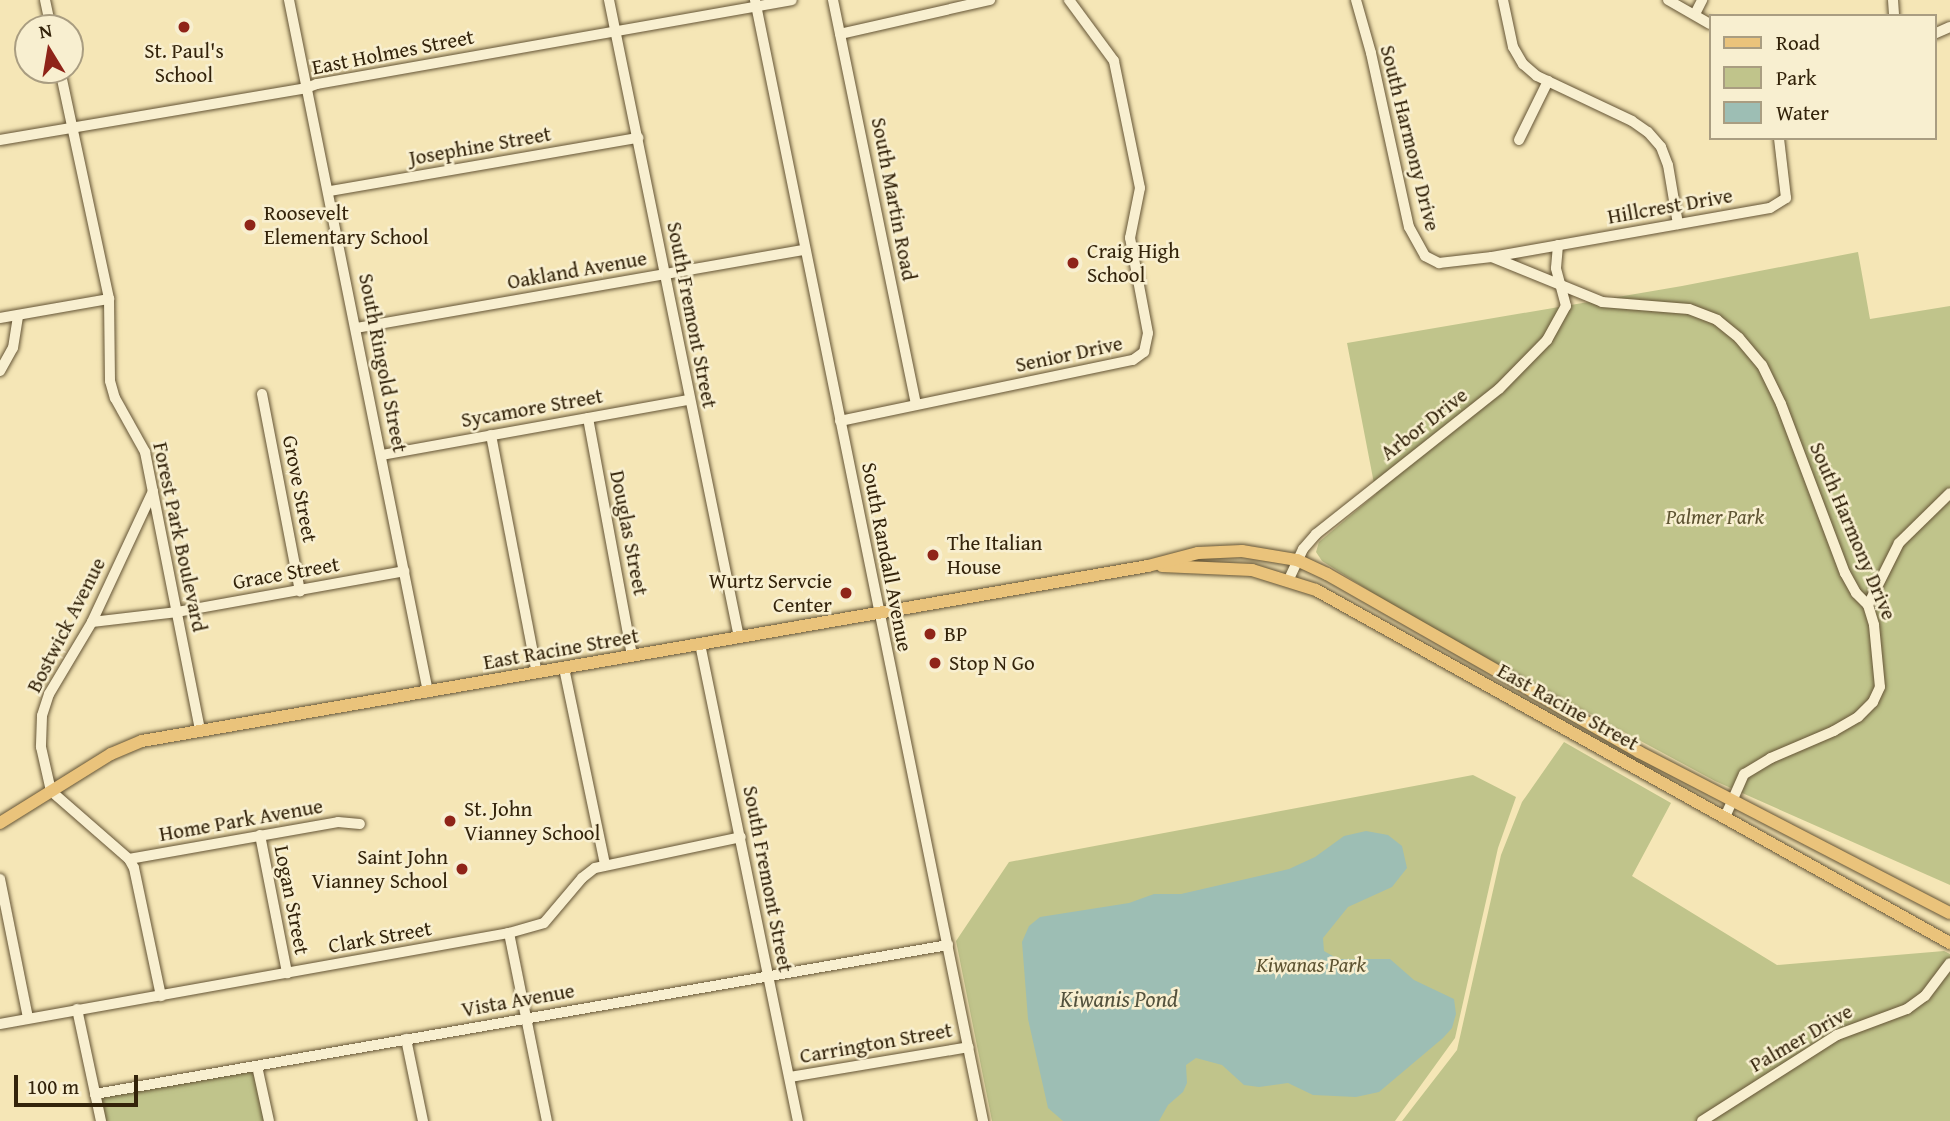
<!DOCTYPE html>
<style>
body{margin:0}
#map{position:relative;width:1950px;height:1121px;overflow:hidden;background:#f5e6b6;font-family:"Gentium Book Plus",serif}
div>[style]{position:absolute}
.green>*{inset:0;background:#c0c48b}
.water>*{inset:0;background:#9dbeb4}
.roads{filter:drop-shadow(0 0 2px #645435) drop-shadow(0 0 2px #645435)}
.minor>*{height:10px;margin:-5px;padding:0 5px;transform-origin:5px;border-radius:5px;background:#f8efd0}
.major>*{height:12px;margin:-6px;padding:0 6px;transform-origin:6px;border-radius:6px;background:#eac37b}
.dots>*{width:19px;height:19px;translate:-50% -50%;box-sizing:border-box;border:4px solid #f8efd0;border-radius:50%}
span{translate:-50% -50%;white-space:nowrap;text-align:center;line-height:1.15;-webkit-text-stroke:5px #f8efd0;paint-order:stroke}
.poi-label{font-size:21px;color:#33230a}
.left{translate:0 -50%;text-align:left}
.right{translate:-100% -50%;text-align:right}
.street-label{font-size:21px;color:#33230a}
.park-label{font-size:21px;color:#5d5331;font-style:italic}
.water-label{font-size:23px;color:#53523d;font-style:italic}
.legend{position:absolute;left:1709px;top:14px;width:228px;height:126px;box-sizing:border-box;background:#f8efd0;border:2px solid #a99d81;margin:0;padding:9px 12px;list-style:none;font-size:21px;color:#33230a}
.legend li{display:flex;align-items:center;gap:14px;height:35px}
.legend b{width:35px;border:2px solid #a99d81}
.north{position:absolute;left:14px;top:14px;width:70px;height:70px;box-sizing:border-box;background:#f8efd0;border:2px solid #a99d81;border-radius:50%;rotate:349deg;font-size:19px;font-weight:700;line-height:28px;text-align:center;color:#33230a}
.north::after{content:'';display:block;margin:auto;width:24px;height:32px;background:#8f2418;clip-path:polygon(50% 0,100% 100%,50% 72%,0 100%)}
.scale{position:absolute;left:14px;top:1075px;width:124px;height:32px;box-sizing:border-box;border:4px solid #33230a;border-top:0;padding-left:9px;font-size:21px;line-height:24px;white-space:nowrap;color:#33230a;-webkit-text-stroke:5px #f8efd0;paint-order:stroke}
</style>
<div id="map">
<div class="green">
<i style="clip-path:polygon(1858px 252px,1870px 319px,1950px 306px,1950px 885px,1715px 781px,1416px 620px,1322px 561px,1316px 552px,1319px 542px,1376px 494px,1347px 343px,1682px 286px)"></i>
<i style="clip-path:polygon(1564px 742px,1671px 803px,1632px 876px,1777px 965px,1944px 951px,1950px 954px,1950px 1121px,1402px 1121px,1457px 1050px,1501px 855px,1522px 802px)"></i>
<i style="clip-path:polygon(1473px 775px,1516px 797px,1498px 848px,1455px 1038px,1395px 1121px,992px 1121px,956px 941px,1009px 862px)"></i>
<i style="clip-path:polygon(257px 1066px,269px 1121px,101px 1121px,95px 1094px)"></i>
</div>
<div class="water">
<i style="clip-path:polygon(1366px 831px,1388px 835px,1402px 846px,1407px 868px,1392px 887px,1348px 907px,1323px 938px,1324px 951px,1338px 959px,1390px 959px,1414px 980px,1454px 999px,1456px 1014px,1452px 1028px,1443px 1038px,1379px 1092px,1356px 1097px,1313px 1095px,1288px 1083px,1259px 1087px,1244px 1085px,1222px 1065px,1196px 1058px,1186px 1065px,1187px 1083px,1183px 1092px,1168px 1105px,1159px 1121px,1063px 1121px,1048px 1108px,1028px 1019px,1022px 942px,1029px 926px,1040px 917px,1129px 903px,1154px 894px,1181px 894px,1289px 869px,1315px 857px,1344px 836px)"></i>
</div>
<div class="roads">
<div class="minor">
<i style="left:45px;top:0;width:29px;rotate:78deg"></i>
<i style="left:289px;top:0;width:706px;rotate:78.64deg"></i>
<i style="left:609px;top:0;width:650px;rotate:78.47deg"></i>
<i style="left:755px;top:0;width:1144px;rotate:78.5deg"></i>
<i style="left:833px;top:0;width:413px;rotate:78.4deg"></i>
<i style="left:1356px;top:0;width:55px;rotate:74.2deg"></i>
<i style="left:1371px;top:53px;width:178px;rotate:77.7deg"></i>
<i style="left:1409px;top:227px;width:33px;rotate:61deg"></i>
<i style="left:1425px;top:256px;width:16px;rotate:27deg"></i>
<i style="left:1439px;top:263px;width:53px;rotate:-6.5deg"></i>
<i style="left:1492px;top:257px;width:282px;rotate:-10deg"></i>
<i style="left:1770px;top:208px;width:19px;rotate:-32deg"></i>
<i style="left:1786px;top:198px;width:60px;rotate:-96.7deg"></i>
<i style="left:1503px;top:0;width:48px;rotate:78deg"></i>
<i style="left:1513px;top:47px;width:20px;rotate:60deg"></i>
<i style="left:1523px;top:64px;width:18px;rotate:41deg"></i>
<i style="left:1537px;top:76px;width:105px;rotate:25.3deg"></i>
<i style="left:1632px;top:121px;width:19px;rotate:35deg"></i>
<i style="left:1648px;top:132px;width:20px;rotate:49deg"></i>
<i style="left:1661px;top:147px;width:19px;rotate:69deg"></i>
<i style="left:1668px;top:165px;width:60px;rotate:80.4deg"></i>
<i style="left:1668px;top:0;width:48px;rotate:29.7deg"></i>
<i style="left:1893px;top:0;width:16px;rotate:86deg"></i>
<i style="left:1695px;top:14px;width:16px;rotate:-63deg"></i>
<i style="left:840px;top:34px;width:154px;rotate:-12.8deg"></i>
<i style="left:1934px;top:34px;width:17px;rotate:-24deg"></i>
<i style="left:60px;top:70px;width:234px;rotate:77.9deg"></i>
<i style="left:109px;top:299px;width:82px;rotate:89.3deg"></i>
<i style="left:110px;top:381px;width:18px;rotate:74deg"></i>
<i style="left:115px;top:398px;width:62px;rotate:60.9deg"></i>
<i style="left:145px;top:452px;width:283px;rotate:78.8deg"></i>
<i style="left:0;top:140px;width:310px;rotate:-9.6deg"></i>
<i style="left:306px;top:88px;width:12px;rotate:-20deg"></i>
<i style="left:317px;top:84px;width:482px;rotate:-10deg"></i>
<i style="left:1519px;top:140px;width:66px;rotate:-63.8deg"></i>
<i style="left:330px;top:191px;width:313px;rotate:-9.8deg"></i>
<i style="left:1492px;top:257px;width:119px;rotate:22.2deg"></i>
<i style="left:1602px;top:302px;width:87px;rotate:4.6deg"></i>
<i style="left:1689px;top:309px;width:30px;rotate:21deg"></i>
<i style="left:1717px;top:320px;width:28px;rotate:39deg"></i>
<i style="left:1739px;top:338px;width:35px;rotate:50deg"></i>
<i style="left:1762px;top:365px;width:43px;rotate:64deg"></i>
<i style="left:1781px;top:404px;width:181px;rotate:69.3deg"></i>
<i style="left:1845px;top:573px;width:23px;rotate:61deg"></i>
<i style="left:1856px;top:593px;width:17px;rotate:45deg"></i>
<i style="left:1868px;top:605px;width:21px;rotate:73deg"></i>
<i style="left:1874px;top:625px;width:62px;rotate:84.5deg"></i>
<i style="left:1880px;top:687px;width:17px;rotate:115deg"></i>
<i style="left:1873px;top:702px;width:21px;rotate:135deg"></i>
<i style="left:1858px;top:717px;width:28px;rotate:150deg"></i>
<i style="left:1834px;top:731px;width:69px;rotate:156.8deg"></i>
<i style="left:1771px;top:758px;width:31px;rotate:149deg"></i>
<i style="left:1744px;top:774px;width:47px;rotate:113.8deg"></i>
<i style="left:0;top:318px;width:111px;rotate:-9.9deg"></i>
<i style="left:356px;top:328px;width:456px;rotate:-9.9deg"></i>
<i style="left:0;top:371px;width:26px;rotate:-61deg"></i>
<i style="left:13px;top:348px;width:33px;rotate:-81deg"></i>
<i style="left:262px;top:394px;width:201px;rotate:79.1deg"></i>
<i style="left:588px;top:418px;width:241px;rotate:79.5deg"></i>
<i style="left:840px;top:421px;width:299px;rotate:-11.8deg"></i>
<i style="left:1133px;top:360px;width:14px;rotate:-36deg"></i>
<i style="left:1144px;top:352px;width:19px;rotate:-78deg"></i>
<i style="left:1148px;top:333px;width:97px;rotate:-100.7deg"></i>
<i style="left:1130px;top:238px;width:51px;rotate:-78.7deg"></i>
<i style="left:1140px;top:188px;width:130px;rotate:-101.6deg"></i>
<i style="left:1114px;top:61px;width:76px;rotate:-126.4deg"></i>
<i style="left:491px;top:435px;width:242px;rotate:79.1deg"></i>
<i style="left:382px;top:455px;width:312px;rotate:-10.2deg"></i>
<i style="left:153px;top:491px;width:145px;rotate:115deg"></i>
<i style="left:92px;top:622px;width:84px;rotate:120.8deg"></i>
<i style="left:49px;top:694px;width:23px;rotate:108deg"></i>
<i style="left:42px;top:716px;width:31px;rotate:92deg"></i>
<i style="left:41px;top:747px;width:45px;rotate:77.2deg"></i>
<i style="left:51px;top:791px;width:103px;rotate:41.1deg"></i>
<i style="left:129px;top:859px;width:10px;rotate:61deg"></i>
<i style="left:134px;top:868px;width:131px;rotate:78.1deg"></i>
<i style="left:1289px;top:579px;width:33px;rotate:-65deg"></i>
<i style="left:1303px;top:549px;width:20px;rotate:-49deg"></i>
<i style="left:1316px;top:534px;width:233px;rotate:-38.4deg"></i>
<i style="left:1499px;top:389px;width:69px;rotate:-45.6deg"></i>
<i style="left:1547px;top:340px;width:39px;rotate:-61deg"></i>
<i style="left:1566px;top:306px;width:39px;rotate:-105deg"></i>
<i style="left:1556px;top:268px;width:23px;rotate:-85deg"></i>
<i style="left:1868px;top:605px;width:69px;rotate:-63.4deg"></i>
<i style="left:1899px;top:543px;width:71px;rotate:-44.4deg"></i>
<i style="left:92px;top:622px;width:86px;rotate:-6.7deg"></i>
<i style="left:177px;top:612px;width:231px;rotate:-10.2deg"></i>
<i style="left:700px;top:644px;width:487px;rotate:78.4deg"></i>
<i style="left:564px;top:668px;width:200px;rotate:78.2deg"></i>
<i style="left:260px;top:835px;width:141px;rotate:78.9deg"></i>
<i style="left:129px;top:859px;width:212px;rotate:-10deg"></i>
<i style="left:338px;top:822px;width:22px;rotate:5deg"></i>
<i style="left:0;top:879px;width:142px;rotate:78.6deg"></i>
<i style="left:509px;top:933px;width:192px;rotate:78.6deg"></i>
<i style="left:77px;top:1009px;width:115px;rotate:77.9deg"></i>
<i style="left:0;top:1024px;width:517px;rotate:-10.14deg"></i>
<i style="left:509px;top:933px;width:36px;rotate:-16deg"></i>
<i style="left:544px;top:923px;width:59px;rotate:-49.8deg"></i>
<i style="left:582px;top:878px;width:16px;rotate:-38deg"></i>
<i style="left:595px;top:868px;width:149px;rotate:-12deg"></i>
<i style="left:406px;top:1039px;width:84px;rotate:78.3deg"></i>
<i style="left:257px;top:1066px;width:56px;rotate:77.7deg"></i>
<i style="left:790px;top:1077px;width:181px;rotate:-9.5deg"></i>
<i style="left:95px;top:1094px;width:866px;rotate:-9.91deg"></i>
<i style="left:1702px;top:1121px;width:160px;rotate:-32.5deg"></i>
<i style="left:1837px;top:1035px;width:75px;rotate:-20.4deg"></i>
<i style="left:1907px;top:1009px;width:22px;rotate:-36deg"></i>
<i style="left:1925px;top:996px;width:41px;rotate:-52.9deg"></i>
</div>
<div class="major">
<i style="left:1162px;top:566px;width:90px;rotate:2.5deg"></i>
<i style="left:1252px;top:570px;width:67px;rotate:17.4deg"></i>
<i style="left:1316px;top:590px;width:726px;rotate:29.11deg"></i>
<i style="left:0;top:823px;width:131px;rotate:-31.9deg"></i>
<i style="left:111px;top:754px;width:34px;rotate:-23deg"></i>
<i style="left:142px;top:741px;width:1021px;rotate:-9.87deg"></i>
<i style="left:1148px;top:566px;width:52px;rotate:-14.6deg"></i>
<i style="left:1198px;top:553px;width:44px;rotate:-2.6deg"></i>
<i style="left:1242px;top:551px;width:56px;rotate:9.3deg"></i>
<i style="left:1297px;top:560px;width:33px;rotate:25deg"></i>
<i style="left:1327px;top:574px;width:359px;rotate:29.7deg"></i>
<i style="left:1639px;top:752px;width:350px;rotate:27.4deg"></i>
</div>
</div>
<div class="dots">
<i style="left:184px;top:27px;background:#8f2418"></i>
<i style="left:250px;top:225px;background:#8f2418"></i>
<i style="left:1073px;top:263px;background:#8f2418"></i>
<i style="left:933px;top:555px;background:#8f2418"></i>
<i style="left:846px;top:593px;background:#8f2418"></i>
<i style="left:930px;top:634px;background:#8f2418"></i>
<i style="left:935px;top:663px;background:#8f2418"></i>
<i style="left:450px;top:821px;background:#8f2418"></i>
<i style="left:462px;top:869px;background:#8f2418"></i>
</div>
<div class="poi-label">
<span style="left:184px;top:63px">St. Paul's<br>School</span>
<span class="left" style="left:264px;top:225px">Roosevelt<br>Elementary School</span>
<span class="left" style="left:1087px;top:263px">Craig High<br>School</span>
<span class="left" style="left:947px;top:555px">The Italian<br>House</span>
<span class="right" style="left:832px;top:593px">Wurtz Servcie<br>Center</span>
<span class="left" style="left:944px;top:634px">BP</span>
<span class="left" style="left:949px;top:663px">Stop N Go</span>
<span class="left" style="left:464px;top:821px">St. John<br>Vianney School</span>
<span class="right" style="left:448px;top:869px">Saint John<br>Vianney School</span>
</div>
<div class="street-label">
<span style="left:393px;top:52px;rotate:-11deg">East Holmes Street</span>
<span style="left:1410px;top:138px;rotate:76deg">South Harmony Drive</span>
<span style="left:480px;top:146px;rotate:-10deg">Josephine Street</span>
<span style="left:894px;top:199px;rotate:79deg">South Martin Road</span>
<span style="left:1670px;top:206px;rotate:-10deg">Hillcrest Drive</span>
<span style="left:577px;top:270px;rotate:-10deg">Oakland Avenue</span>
<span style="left:692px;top:315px;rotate:79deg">South Fremont Street</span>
<span style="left:1069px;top:354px;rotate:-12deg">Senior Drive</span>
<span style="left:383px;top:363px;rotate:79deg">South Ringold Street</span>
<span style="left:532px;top:408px;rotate:-10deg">Sycamore Street</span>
<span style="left:1424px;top:424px;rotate:-38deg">Arbor Drive</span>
<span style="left:300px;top:489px;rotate:79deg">Grove Street</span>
<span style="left:1853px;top:531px;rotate:67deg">South Harmony Drive</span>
<span style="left:629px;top:533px;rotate:79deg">Douglas Street</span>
<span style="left:180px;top:537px;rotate:78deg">Forest Park Boulevard</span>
<span style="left:887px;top:557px;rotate:79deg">South Randall Avenue</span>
<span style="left:286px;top:573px;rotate:-10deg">Grace Street</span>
<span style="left:66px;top:625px;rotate:-63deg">Bostwick Avenue</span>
<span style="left:561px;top:649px;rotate:-10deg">East Racine Street</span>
<span style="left:1568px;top:707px;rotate:29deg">East Racine Street</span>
<span style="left:241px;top:820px;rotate:-10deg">Home Park Avenue</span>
<span style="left:768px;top:879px;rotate:79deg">South Fremont Street</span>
<span style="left:292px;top:900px;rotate:79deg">Logan Street</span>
<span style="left:380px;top:937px;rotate:-10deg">Clark Street</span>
<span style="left:518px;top:1000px;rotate:-10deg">Vista Avenue</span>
<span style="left:1801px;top:1038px;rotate:-30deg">Palmer Drive</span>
<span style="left:876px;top:1043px;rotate:-10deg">Carrington Street</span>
</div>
<div class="park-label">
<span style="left:1715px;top:517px">Palmer Park</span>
<span style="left:1311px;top:965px">Kiwanas Park</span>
</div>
<div class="water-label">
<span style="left:1119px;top:999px">Kiwanis Pond</span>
</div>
<ul class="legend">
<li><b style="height:9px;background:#eac37b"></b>Road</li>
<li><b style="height:19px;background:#c0c48b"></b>Park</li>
<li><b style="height:19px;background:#9dbeb4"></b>Water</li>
</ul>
<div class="north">N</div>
<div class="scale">100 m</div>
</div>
